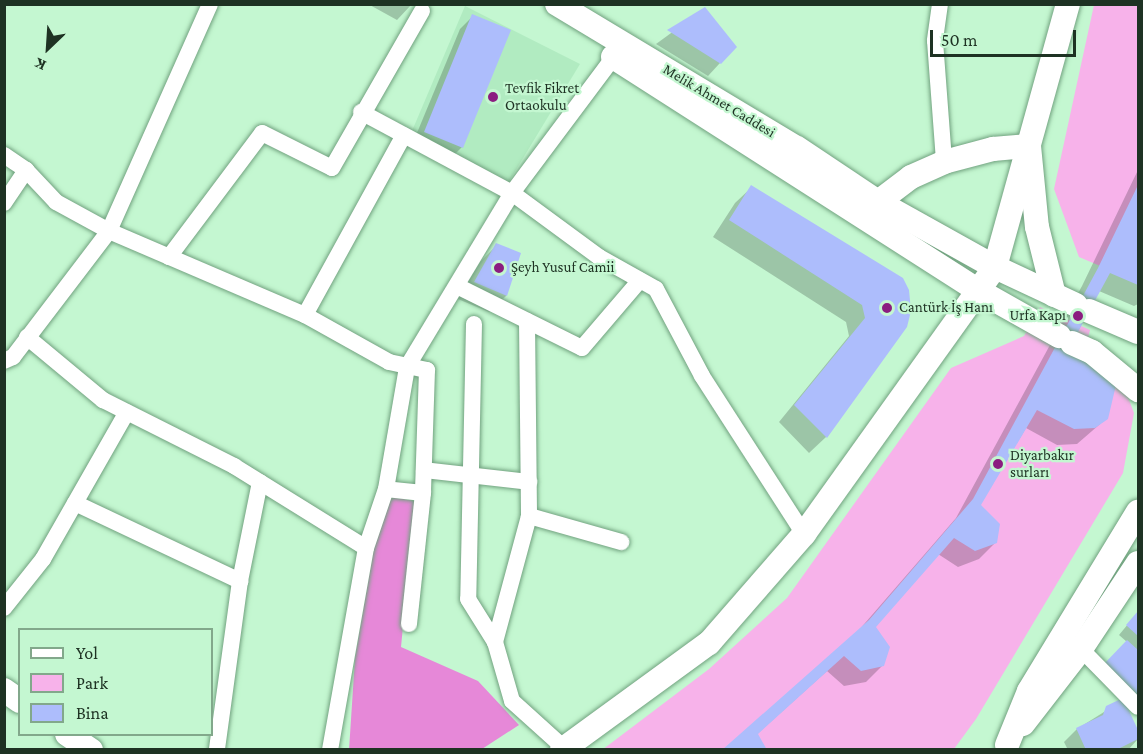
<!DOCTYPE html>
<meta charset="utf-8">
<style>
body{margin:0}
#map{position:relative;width:1143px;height:754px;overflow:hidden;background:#c4f7d1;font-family:"Crimson Pro",serif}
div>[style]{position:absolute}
.built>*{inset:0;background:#b1ebc1}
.green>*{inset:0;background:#f7b2ea}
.forest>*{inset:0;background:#e688d8}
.shadow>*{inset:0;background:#0003}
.building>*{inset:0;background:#adbdfc}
.roads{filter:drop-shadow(0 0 2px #71a27f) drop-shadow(0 0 2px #71a27f)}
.street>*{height:16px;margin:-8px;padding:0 8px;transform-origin:8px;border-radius:8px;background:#fff}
.secondary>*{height:24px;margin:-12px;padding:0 12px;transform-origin:12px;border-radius:12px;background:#fff}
.dots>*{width:16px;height:16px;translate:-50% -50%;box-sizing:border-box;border:3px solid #c4f7d1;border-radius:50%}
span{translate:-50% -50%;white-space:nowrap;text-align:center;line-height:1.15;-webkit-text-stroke:4.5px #c4f7d1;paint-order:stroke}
.poi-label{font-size:15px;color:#1e3223}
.left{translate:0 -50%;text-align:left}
.right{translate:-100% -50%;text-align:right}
.street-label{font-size:15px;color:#1e3223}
.frame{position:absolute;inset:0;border:6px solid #1e3223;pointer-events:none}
.legend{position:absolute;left:18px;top:628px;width:195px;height:108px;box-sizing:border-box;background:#c4f7d1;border:2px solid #82a88b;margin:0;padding:8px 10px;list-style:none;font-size:18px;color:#1e3223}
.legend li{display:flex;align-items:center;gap:12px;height:30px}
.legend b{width:30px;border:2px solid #82a88b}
.north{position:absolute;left:18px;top:18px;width:60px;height:60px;-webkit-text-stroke:4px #c4f7d1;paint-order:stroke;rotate:205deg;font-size:16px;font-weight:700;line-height:24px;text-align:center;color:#1e3223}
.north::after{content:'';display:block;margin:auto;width:21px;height:27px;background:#1e3223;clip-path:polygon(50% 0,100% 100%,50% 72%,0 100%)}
.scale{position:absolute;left:930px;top:30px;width:146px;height:27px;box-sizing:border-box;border:3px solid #1e3223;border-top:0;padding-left:8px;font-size:18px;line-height:21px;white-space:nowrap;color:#1e3223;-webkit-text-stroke:4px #c4f7d1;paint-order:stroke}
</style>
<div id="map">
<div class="built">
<i style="clip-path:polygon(465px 6px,580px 64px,508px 183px,412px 131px)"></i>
</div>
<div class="green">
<i style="clip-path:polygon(1094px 5px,1138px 5px,1138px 282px,1079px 257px,1054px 189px)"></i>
<i style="clip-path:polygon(1040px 307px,1090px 330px,1087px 341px,1123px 384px,1134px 413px,1123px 473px,976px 719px,954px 749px,602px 750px,709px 669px,787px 598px,951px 368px,1024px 336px)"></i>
</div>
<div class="forest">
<i style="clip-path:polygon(391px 497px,415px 501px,401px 647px,478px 681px,519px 725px,482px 749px,349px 750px,355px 658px,374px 547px)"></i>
</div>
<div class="shadow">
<i style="clip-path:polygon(368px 4px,412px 4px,397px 20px)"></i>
<i style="clip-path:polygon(704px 9px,720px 63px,708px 76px,656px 44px)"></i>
<i style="clip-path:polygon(473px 16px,462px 147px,449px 160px,412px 145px,460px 29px)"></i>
<i style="clip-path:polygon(1138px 170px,1138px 304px,1134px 306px,1099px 291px,1066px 354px,1107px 418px,1077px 444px,1057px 445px,1026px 428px,979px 505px,996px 542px,979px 559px,958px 567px,938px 554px,874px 627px,883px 665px,866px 682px,844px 686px,827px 671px,757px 734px,724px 750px,859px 630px,956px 518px,1082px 286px)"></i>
<i style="clip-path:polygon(752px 187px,905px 327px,826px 437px,809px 453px,779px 422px,849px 336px,846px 322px,713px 237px,735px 203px)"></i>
<i style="clip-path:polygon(497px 245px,519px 254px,506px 296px,489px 312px,458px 299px,480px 262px)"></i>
<i style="clip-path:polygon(1138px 612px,1138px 712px,1127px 642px,1119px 635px)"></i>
<i style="clip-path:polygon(1123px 700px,1138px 733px,1138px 739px,1128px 750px,1068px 750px,1064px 742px,1077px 729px)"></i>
</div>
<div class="building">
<i style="clip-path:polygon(705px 7px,737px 47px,721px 64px,667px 30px)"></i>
<i style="clip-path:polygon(472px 14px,511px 30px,463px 148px,424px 132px)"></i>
<i style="clip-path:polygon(751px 185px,903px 278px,909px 290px,911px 311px,907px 327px,827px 438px,794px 405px,865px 318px,862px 305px,729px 220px)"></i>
<i style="clip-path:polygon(1138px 185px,1138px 285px,1110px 273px,1072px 343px,1116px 385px,1108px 419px,1095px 428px,1074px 429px,1037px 410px,981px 505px,1000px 524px,997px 543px,975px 551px,954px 538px,876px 627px,890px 647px,884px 666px,861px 671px,844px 656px,758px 734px,767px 750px,722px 750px,869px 620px,973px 499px,1098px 268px)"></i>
<i style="clip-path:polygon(496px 243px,521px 253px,507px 296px,474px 282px)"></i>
<i style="clip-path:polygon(1138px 611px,1138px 636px,1126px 625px)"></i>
<i style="clip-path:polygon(1127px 640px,1138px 650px,1138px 697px,1103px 665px)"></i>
<i style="clip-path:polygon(1123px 698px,1138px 730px,1138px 739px,1116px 750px,1086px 750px,1076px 728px,1103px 715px,1106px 706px)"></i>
</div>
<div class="roads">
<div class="street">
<i style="left:940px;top:4px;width:37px;rotate:98deg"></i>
<i style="left:935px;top:41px;width:121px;rotate:85.7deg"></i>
<i style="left:361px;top:112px;width:171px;rotate:28.2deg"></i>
<i style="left:512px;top:193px;width:108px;rotate:36.3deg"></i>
<i style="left:599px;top:257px;width:65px;rotate:29.3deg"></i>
<i style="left:656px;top:289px;width:98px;rotate:62.1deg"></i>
<i style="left:702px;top:376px;width:188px;rotate:57.2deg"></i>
<i style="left:4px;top:155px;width:27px;rotate:34deg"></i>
<i style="left:4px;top:203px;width:40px;rotate:-56deg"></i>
<i style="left:26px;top:170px;width:44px;rotate:46.8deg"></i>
<i style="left:56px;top:202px;width:60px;rotate:28.7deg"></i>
<i style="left:109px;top:231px;width:248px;rotate:-66deg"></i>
<i style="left:169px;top:257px;width:155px;rotate:-53.1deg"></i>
<i style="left:262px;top:133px;width:78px;rotate:26.6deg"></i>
<i style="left:332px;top:168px;width:181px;rotate:-60.2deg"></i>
<i style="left:459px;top:287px;width:137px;rotate:26.4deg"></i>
<i style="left:582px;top:348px;width:89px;rotate:-49.5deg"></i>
<i style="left:305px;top:315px;width:205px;rotate:-61.2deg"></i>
<i style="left:527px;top:321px;width:195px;rotate:89.4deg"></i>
<i style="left:529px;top:516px;width:131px;rotate:105.1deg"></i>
<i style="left:495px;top:642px;width:61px;rotate:73.9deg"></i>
<i style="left:512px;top:701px;width:70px;rotate:42.1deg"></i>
<i style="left:474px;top:324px;width:275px;rotate:91.2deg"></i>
<i style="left:468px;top:599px;width:51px;rotate:57.9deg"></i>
<i style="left:27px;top:337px;width:99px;rotate:39.7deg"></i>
<i style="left:103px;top:400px;width:147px;rotate:26.7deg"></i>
<i style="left:234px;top:466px;width:155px;rotate:31.8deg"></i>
<i style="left:4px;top:361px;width:10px;rotate:-24deg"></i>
<i style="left:13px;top:357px;width:158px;rotate:-52.7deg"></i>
<i style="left:109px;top:231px;width:213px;rotate:23.2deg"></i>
<i style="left:305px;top:315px;width:96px;rotate:29.2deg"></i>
<i style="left:389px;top:362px;width:39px;rotate:12deg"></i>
<i style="left:427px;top:370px;width:123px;rotate:91.9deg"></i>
<i style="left:423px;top:493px;width:37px;rotate:-174deg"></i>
<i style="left:424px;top:470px;width:106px;rotate:6.5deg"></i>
<i style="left:75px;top:503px;width:183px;rotate:25.3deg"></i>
<i style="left:240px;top:581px;width:171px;rotate:97.8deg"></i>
<i style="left:529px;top:516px;width:96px;rotate:15.8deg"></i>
<i style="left:240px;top:581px;width:101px;rotate:-78.6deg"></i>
<i style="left:4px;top:608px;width:63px;rotate:-51.5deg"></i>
<i style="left:43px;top:559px;width:169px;rotate:-60.3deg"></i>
<i style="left:409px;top:624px;width:132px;rotate:-83.9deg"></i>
<i style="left:1081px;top:649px;width:81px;rotate:45.5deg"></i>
<i style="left:330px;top:750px;width:205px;rotate:-79.9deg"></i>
<i style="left:366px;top:548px;width:62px;rotate:-71.3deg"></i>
<i style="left:386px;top:489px;width:124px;rotate:-80.2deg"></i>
<i style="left:407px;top:367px;width:203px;rotate:-58.9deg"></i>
<i style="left:512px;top:193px;width:179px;rotate:-53.2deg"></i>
</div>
<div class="secondary">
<i style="left:557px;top:4px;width:280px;rotate:31deg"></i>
<i style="left:797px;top:148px;width:97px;rotate:33.7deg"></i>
<i style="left:878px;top:202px;width:134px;rotate:29.1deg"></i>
<i style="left:995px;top:267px;width:89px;rotate:25.1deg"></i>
<i style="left:613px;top:57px;width:434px;rotate:32.6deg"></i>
<i style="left:979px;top:291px;width:92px;rotate:29.4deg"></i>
<i style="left:878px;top:202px;width:41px;rotate:-37.1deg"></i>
<i style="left:911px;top:177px;width:36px;rotate:-24deg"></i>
<i style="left:944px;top:162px;width:51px;rotate:-14.9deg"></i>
<i style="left:993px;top:149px;width:36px;rotate:-5deg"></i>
<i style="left:1029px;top:146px;width:81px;rotate:84.4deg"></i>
<i style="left:1037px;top:227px;width:70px;rotate:76deg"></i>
<i style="left:1089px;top:311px;width:53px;rotate:23.2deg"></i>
<i style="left:1072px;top:343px;width:22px;rotate:24deg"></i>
<i style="left:1092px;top:352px;width:60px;rotate:39.6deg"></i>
<i style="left:4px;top:690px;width:19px;rotate:35deg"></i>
<i style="left:1023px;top:724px;width:95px;rotate:-52.3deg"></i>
<i style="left:1081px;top:649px;width:103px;rotate:-56.5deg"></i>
<i style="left:67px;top:734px;width:29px;rotate:34deg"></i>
<i style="left:1007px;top:745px;width:58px;rotate:-67.8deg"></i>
<i style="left:1029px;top:691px;width:210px;rotate:-58.7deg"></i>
<i style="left:562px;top:750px;width:182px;rotate:-36.1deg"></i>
<i style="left:709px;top:643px;width:145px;rotate:-48.9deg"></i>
<i style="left:804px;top:534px;width:328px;rotate:-54.4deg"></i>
<i style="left:995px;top:267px;width:273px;rotate:-74.5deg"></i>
</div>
</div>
<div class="dots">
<i style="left:493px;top:97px;background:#8b1d80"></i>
<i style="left:499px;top:268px;background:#8b1d80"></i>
<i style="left:887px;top:308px;background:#8b1d80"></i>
<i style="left:1078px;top:316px;background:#8b1d80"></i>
<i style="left:998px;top:464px;background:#8b1d80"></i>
</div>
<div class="poi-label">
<span class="left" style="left:505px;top:97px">Tevfik Fikret<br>Ortaokulu</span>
<span class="left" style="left:511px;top:268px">Şeyh Yusuf Camii</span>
<span class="left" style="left:899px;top:308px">Cantürk İş Hanı</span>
<span class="right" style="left:1066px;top:316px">Urfa Kapı</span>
<span class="left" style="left:1010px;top:464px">Diyarbakır<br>surları</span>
</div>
<div class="street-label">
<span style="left:719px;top:101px;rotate:31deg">Melik Ahmet Caddesi</span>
</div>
<div class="frame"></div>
<ul class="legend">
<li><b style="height:8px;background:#fff"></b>Yol</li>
<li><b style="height:16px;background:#f7b2ea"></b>Park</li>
<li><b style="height:16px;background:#adbdfc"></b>Bina</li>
</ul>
<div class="north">K</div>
<div class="scale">50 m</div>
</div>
